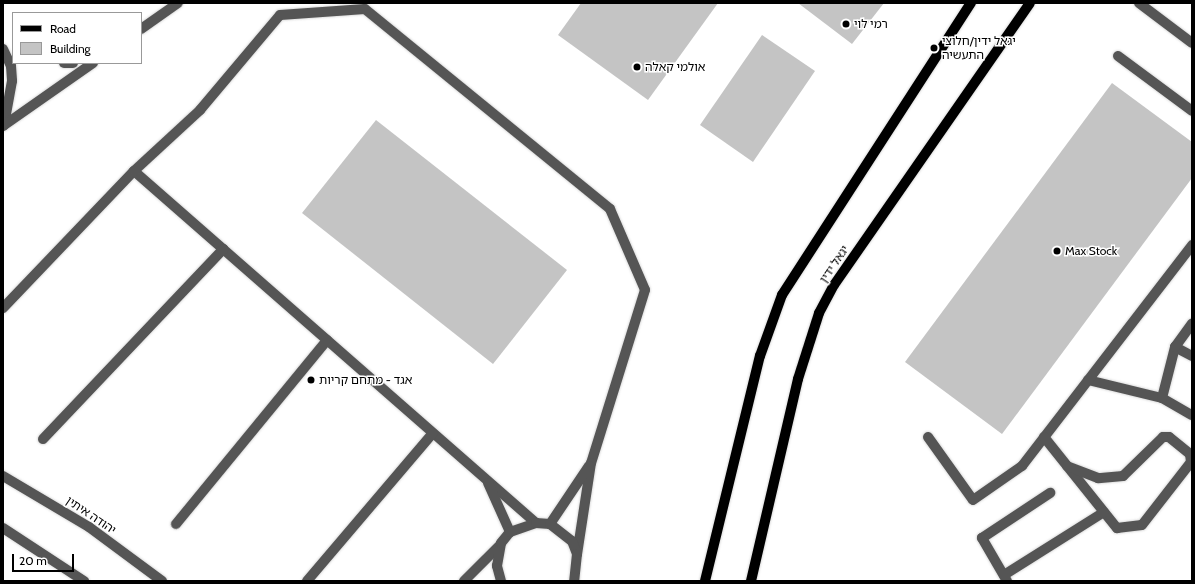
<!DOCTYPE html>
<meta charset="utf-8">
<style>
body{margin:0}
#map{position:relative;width:1195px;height:584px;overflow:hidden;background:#fff;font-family:Cabin,"Noto Sans Hebrew",sans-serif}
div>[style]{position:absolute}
.building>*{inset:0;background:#c4c4c4}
.roads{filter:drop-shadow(0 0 1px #dbdbdb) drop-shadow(0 0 1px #dbdbdb)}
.minor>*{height:10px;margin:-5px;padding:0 5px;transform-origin:5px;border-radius:5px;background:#555}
.major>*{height:10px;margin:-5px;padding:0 5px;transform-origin:5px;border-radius:5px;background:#000}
.dots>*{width:11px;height:11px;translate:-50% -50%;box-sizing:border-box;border:2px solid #fff;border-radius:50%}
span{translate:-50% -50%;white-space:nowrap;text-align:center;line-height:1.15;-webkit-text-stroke:3px #fff;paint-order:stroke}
.poi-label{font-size:12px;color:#000}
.left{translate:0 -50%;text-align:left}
.street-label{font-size:12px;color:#000}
.frame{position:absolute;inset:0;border:4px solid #000;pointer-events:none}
.legend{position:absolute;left:12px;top:12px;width:130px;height:52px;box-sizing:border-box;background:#fff;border:1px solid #999;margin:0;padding:5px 7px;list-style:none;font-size:12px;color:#000}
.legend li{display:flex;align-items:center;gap:8px;height:20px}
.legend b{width:20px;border:1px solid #999}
.scale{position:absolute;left:12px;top:554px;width:62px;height:18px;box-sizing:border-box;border:2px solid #000;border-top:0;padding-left:5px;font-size:12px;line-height:14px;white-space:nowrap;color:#000;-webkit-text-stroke:3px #fff;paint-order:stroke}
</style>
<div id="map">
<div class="building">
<i style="clip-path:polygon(581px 3px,718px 3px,648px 100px,558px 35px)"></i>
<i style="clip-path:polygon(798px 3px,884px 3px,852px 44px)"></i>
<i style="clip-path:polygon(762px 35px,815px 71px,753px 162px,700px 125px)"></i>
<i style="clip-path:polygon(1112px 83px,1192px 142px,1192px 178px,1002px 434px,905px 362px)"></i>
<i style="clip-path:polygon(376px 120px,567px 270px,493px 364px,302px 213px)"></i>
</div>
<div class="roads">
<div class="minor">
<i style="left:1139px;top:3px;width:66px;rotate:37deg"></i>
<i style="left:141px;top:29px;width:45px;rotate:-35.1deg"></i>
<i style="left:3px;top:49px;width:19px;rotate:65deg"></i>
<i style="left:11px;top:66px;width:15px;rotate:86deg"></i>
<i style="left:12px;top:81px;width:45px;rotate:100.3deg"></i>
<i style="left:1118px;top:56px;width:92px;rotate:36.6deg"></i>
<i style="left:64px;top:63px;width:9px"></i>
<i style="left:3px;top:126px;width:110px;rotate:-35deg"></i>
<i style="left:134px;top:171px;width:534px;rotate:41.21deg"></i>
<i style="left:3px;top:308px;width:190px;rotate:-46.3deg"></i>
<i style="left:134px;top:171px;width:90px;rotate:-42.7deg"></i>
<i style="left:200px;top:110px;width:124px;rotate:-49.9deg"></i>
<i style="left:280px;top:15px;width:85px;rotate:-4deg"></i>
<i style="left:365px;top:9px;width:316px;rotate:39.2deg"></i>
<i style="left:610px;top:209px;width:88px;rotate:66.6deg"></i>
<i style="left:645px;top:290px;width:181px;rotate:107.3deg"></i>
<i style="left:591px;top:463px;width:92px;rotate:98.7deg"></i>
<i style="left:1175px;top:347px;width:19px;rotate:28deg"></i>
<i style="left:1088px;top:380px;width:76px;rotate:13.7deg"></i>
<i style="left:1162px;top:398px;width:34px;rotate:30deg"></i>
<i style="left:1162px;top:398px;width:53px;rotate:-75.7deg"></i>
<i style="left:1175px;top:347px;width:29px;rotate:-54deg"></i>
<i style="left:928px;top:437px;width:77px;rotate:54.5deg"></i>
<i style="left:973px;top:500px;width:60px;rotate:-34.8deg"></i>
<i style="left:1022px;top:466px;width:279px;rotate:-52.4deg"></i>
<i style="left:1044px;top:437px;width:117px;rotate:51.3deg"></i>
<i style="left:1117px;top:528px;width:25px;rotate:-7deg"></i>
<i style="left:1142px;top:525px;width:80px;rotate:-52.1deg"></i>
<i style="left:1191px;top:462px;width:8px;rotate:-97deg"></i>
<i style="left:1190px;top:454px;width:27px;rotate:-141deg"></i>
<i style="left:1169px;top:437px;width:6px;rotate:180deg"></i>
<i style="left:1163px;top:437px;width:56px;rotate:135.7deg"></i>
<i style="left:1123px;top:476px;width:25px;rotate:175deg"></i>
<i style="left:1098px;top:478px;width:33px;rotate:-159deg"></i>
<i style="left:43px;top:439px;width:262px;rotate:-46.5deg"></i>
<i style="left:3px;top:476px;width:100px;rotate:30.7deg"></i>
<i style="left:89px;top:527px;width:91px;rotate:36.5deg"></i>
<i style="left:488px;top:483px;width:54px;rotate:65.8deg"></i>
<i style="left:176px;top:524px;width:238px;rotate:-50.6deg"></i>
<i style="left:550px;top:524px;width:70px;rotate:-56.1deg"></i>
<i style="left:3px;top:528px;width:97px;rotate:33.2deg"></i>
<i style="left:1004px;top:575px;width:118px;rotate:-32.2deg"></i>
<i style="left:307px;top:581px;width:194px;rotate:-49.6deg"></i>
<i style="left:464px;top:581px;width:51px;rotate:-45deg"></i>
<i style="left:501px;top:581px;width:16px;rotate:-105deg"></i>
<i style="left:497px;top:566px;width:23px;rotate:-80deg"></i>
<i style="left:501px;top:543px;width:14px;rotate:-51deg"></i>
<i style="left:510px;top:532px;width:28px;rotate:-19deg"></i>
<i style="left:536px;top:523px;width:14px;rotate:4deg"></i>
<i style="left:550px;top:524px;width:28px;rotate:38deg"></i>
<i style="left:572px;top:541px;width:14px;rotate:69deg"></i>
<i style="left:577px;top:554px;width:27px;rotate:96deg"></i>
<i style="left:1007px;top:581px;width:50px;rotate:-120.2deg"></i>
<i style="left:982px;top:538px;width:82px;rotate:-33.5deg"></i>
</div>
<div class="major">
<i style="left:705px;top:581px;width:232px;rotate:-76.3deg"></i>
<i style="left:760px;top:356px;width:65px;rotate:-70.2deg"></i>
<i style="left:782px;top:295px;width:348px;rotate:-57.1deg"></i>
<i style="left:751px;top:581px;width:207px;rotate:-76.9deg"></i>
<i style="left:798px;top:379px;width:69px;rotate:-72.3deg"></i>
<i style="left:819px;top:313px;width:32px;rotate:-62deg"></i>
<i style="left:834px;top:285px;width:343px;rotate:-55.2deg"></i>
</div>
</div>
<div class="dots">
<i style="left:846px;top:24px;background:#000"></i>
<i style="left:934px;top:48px;background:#000"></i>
<i style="left:637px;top:67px;background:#000"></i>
<i style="left:1057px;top:251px;background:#000"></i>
<i style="left:311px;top:380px;background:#000"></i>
</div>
<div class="poi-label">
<span class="left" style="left:854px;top:24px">רמי לוי</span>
<span class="left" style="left:942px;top:48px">יגאל ידין/חלוצי<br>התעשיה</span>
<span class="left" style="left:645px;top:67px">אולמי קאלה</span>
<span class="left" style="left:1065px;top:251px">Max Stock</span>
<span class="left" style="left:319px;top:380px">אגד - מתחם קריות</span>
</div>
<div class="street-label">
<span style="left:834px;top:264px;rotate:-56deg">יגאל ידין</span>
<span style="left:91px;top:515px;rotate:34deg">יהודה איתין</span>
</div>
<div class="frame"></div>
<ul class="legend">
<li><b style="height:5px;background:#000"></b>Road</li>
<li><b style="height:11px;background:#c4c4c4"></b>Building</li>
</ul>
<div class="scale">20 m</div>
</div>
